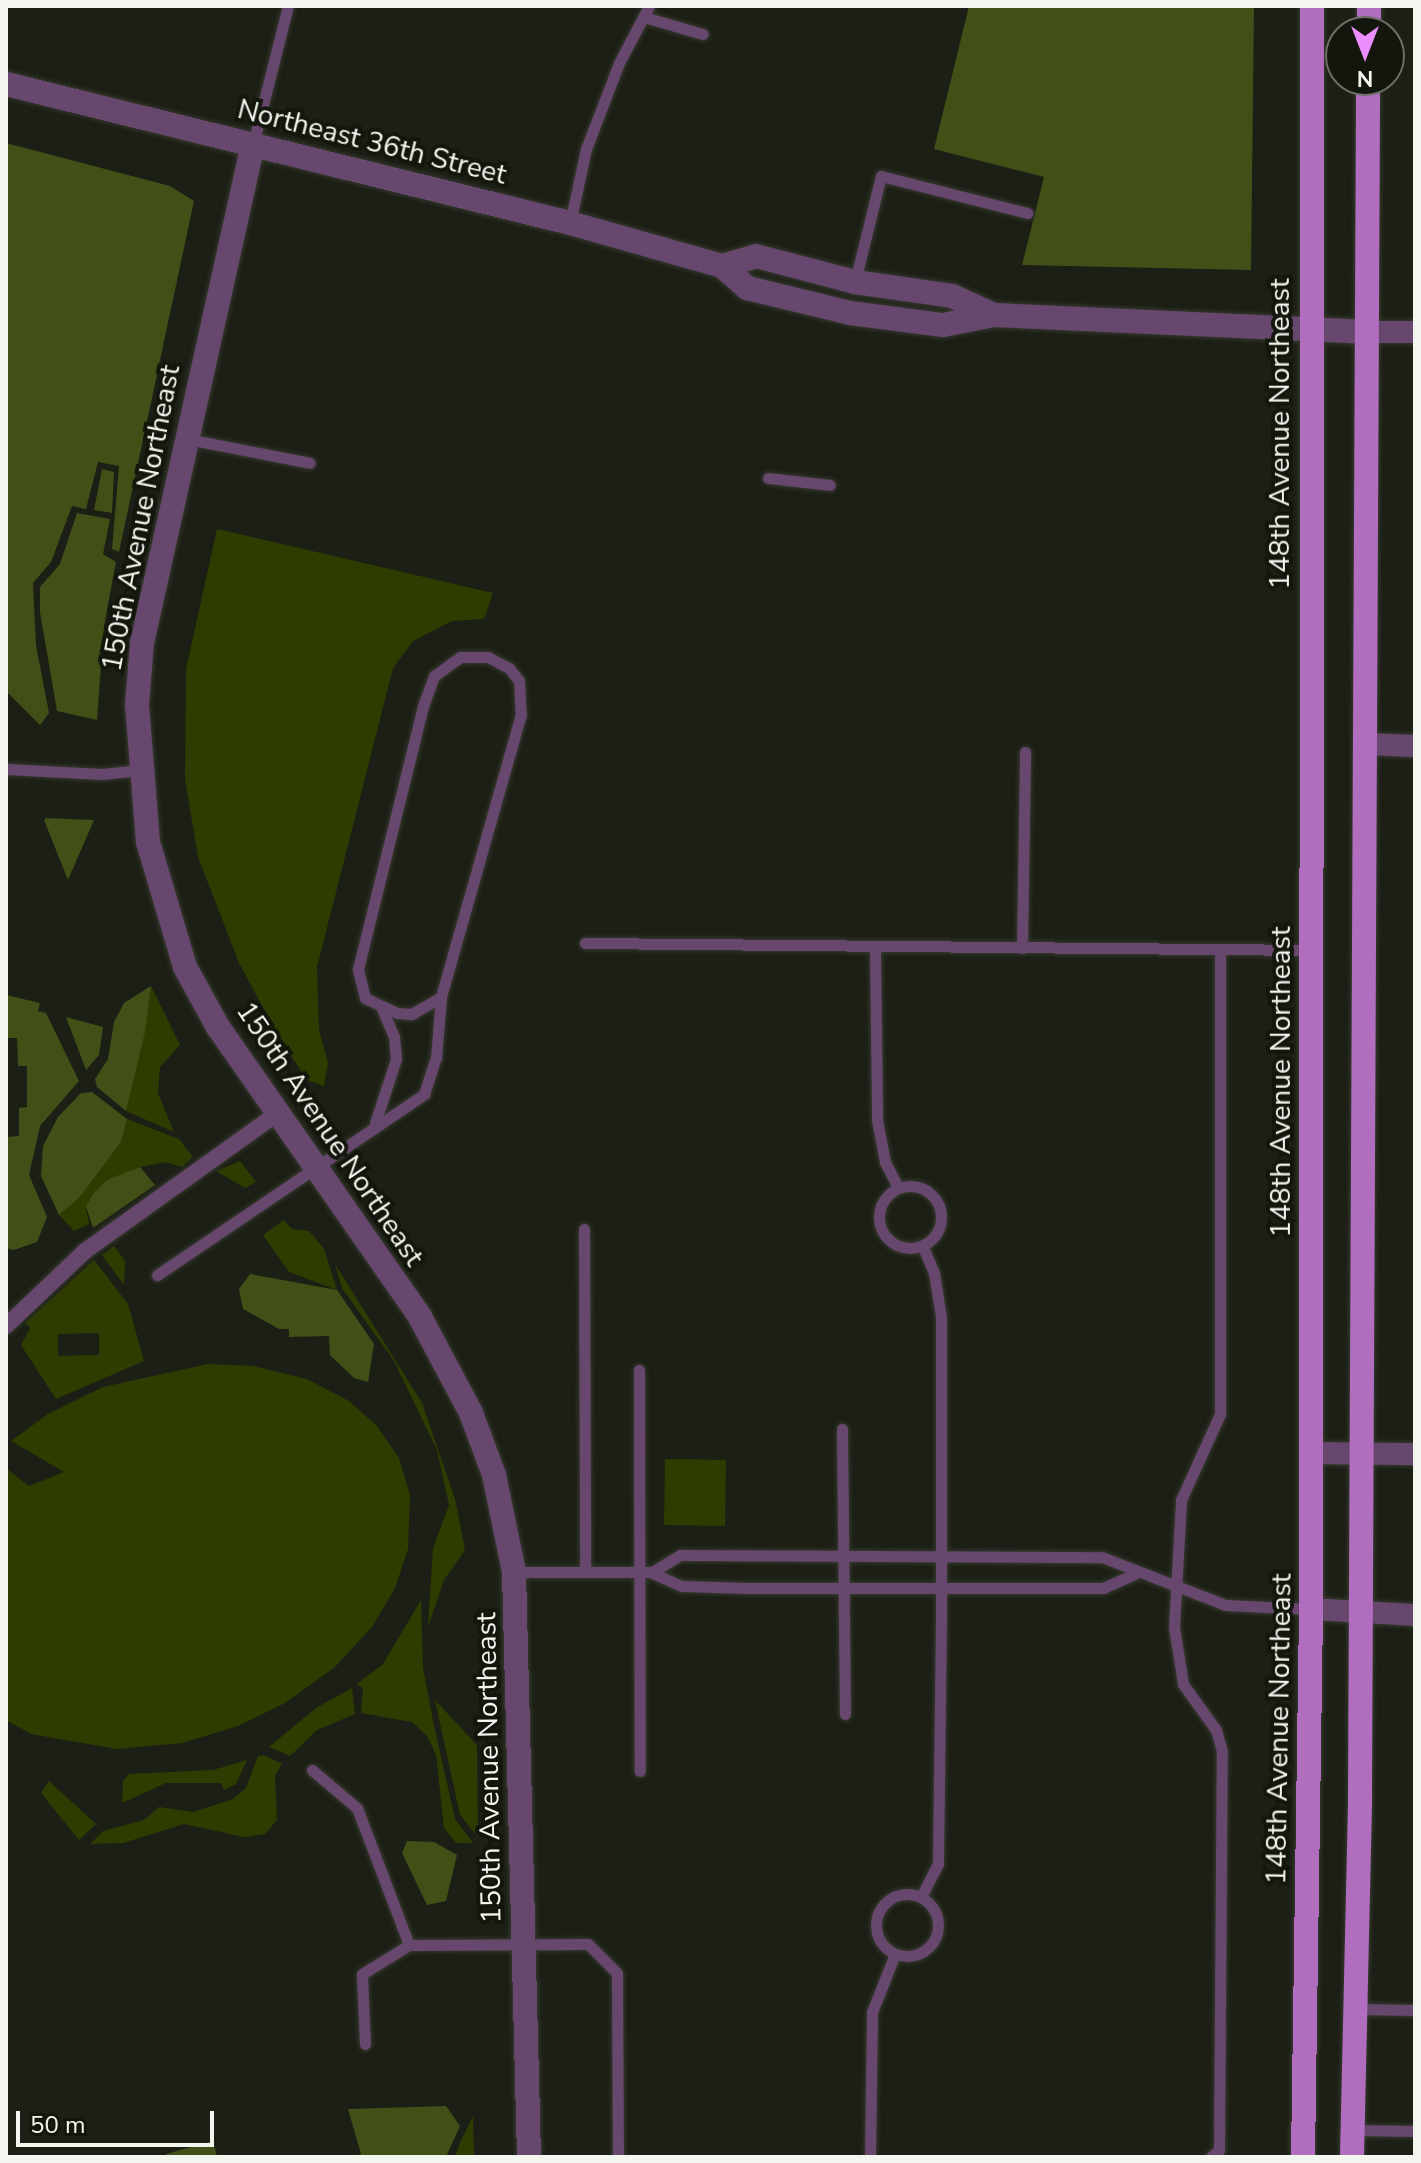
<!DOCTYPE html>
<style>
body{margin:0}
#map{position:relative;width:1421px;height:2163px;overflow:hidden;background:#1c1f15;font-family:"Nunito Sans",sans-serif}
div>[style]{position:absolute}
.green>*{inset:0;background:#2f3c00}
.forest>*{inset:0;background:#425017}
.roads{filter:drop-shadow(0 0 2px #36392f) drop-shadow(0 0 2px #36392f)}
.service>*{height:11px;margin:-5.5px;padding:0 5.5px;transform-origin:5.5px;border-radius:5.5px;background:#67476d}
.service>.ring{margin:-5.5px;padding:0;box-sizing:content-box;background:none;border:11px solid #67476d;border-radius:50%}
.pedestrian>*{height:16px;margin:-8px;padding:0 8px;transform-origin:8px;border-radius:8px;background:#67476d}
.minor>*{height:22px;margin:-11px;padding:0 11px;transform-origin:11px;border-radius:11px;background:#67476d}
.tertiary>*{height:24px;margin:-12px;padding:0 12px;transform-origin:12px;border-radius:12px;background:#67476d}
.primary>*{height:24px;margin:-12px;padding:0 12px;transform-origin:12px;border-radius:12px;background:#b16ebf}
span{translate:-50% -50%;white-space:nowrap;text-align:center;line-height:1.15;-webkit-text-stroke:8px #13160c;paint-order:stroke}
.street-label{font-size:28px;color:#f3f5ef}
.frame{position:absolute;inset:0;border:8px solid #f3f5ef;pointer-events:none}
.north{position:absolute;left:1325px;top:16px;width:80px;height:80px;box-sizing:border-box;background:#13160c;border:2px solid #6d6f67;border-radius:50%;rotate:180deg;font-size:22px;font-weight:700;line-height:32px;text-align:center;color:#f3f5ef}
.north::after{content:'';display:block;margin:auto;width:28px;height:36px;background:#ea8dfd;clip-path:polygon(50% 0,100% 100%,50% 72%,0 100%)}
.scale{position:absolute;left:16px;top:2111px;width:198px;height:36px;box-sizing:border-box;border:4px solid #f3f5ef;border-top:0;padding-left:10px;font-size:24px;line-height:28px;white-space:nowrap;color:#f3f5ef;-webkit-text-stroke:6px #13160c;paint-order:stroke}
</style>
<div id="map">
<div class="green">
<i style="clip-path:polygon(217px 529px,493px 593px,484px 619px,452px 621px,413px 641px,393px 668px,317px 967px,319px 1030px,328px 1063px,324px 1086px,307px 1080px,280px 1039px,239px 963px,198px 857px,185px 779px,186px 669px)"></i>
<i style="clip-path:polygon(151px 986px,180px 1045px,160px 1067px,158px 1093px,174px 1132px,126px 1111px)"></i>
<i style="clip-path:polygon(127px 1119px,179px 1139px,193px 1157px,182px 1167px,166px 1162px,140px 1167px,86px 1206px,89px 1224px,74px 1231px,59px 1215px,80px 1197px,121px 1142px)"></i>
<i style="clip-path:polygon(240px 1161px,256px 1182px,245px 1188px,216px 1171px)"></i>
<i style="clip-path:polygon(284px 1220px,292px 1229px,309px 1231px,324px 1249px,337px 1290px,289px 1272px,263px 1235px)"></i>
<i style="clip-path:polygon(114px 1246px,125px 1261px,124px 1285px,102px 1255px)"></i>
<i style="clip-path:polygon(evenodd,94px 1260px,128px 1304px,144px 1361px,56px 1399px,21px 1345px,30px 1328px,25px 1323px,94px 1260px,99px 1333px,99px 1355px,58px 1356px,58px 1334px,99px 1333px)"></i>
<i style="clip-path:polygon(335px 1264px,422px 1403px,455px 1499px,465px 1550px,444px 1580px,428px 1627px,433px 1548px,449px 1505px,437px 1450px,394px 1361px,342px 1288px)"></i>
<i style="clip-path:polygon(208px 1364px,253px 1366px,307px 1379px,349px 1401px,377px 1426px,399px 1458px,410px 1495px,408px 1549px,395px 1588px,372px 1627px,334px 1668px,285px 1703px,238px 1726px,182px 1743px,117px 1749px,31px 1734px,6px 1720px,6px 1468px,29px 1486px,64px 1472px,11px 1441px,48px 1414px,103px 1387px)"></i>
<i style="clip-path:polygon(665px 1459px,726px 1460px,725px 1526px,664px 1525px)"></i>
<i style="clip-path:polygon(421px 1600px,423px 1667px,433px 1721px,455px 1819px,473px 1843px,456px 1843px,444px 1828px,436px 1755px,427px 1736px,412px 1722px,361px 1713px,363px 1688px,357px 1684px,383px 1664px)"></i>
<i style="clip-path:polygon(352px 1688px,355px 1714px,317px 1730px,290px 1756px,269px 1747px,316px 1708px)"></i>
<i style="clip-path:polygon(435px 1700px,477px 1745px,478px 1837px,460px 1815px)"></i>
<i style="clip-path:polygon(264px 1755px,282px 1764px,275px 1776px,277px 1820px,265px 1834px,244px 1837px,184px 1824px,123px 1843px,90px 1844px,103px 1831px,144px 1820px,159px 1807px,193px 1812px,233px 1799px,246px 1788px,258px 1756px)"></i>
<i style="clip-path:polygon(247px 1760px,236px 1784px,224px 1790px,221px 1783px,166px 1783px,122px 1803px,123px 1781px,129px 1774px,213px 1770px)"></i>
<i style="clip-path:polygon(49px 1781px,96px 1824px,79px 1840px,41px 1793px)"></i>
<i style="clip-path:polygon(473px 2116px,474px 2157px,455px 2157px,460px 2143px)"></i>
</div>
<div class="forest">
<i style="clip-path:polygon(969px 6px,1254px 6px,1251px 270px,1022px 265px,1044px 177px,934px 149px)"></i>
<i style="clip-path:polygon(6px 143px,170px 186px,194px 201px,119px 552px,112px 549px,119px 466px,98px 462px,86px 509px,72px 506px,51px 562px,33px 583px,36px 646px,49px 713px,40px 725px,6px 691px)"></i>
<i style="clip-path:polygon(102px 469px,114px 472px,112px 513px,94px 510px)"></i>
<i style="clip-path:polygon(77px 513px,110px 519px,103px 554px,116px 562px,104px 626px,97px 720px,57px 711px,40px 612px,40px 587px,60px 564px)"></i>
<i style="clip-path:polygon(46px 818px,94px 820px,68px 880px,44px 820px)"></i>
<i style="clip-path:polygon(151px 986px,145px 1032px,126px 1111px,97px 1087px,95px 1079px,108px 1059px,114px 1022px,124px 1003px)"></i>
<i style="clip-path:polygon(6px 995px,40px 1003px,38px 1011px,46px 1013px,79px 1081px,40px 1126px,29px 1175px,47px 1217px,37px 1242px,14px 1250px,6px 1248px,6px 1137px,19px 1136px,19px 1108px,27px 1107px,27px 1066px,18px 1066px,17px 1038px,6px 1038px)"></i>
<i style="clip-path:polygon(66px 1017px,103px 1027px,99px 1055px,86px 1070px)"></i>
<i style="clip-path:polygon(92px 1092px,127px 1119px,121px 1142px,80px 1197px,59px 1215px,41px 1176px,43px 1146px,58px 1117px,81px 1093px)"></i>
<i style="clip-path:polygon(140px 1167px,155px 1185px,93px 1228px,86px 1206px,94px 1193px,107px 1180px)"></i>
<i style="clip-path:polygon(250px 1274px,337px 1290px,374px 1344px,368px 1382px,354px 1378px,330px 1355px,329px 1336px,289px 1337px,289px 1329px,279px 1329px,243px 1309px,239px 1289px)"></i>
<i style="clip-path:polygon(407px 1841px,434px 1842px,457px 1855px,446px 1901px,427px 1905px,402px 1853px)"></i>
<i style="clip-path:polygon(446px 2106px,460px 2126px,446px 2157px,353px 2157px,361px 2154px,348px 2109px)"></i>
<i style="clip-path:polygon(213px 2141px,217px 2157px,167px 2157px,166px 2154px)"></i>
</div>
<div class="roads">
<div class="service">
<i style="left:644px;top:17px;width:61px;rotate:16.1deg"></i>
<i style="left:253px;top:144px;width:142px;rotate:-75.8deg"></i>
<i style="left:570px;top:223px;width:76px;rotate:-77.8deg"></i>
<i style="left:586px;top:149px;width:92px;rotate:-69deg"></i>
<i style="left:619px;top:63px;width:64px;rotate:-62.2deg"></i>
<i style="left:855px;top:281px;width:108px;rotate:-76.1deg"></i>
<i style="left:881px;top:176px;width:151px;rotate:14.2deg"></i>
<i style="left:187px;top:439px;width:125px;rotate:11deg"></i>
<i style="left:768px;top:478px;width:62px;rotate:6.4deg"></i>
<i style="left:460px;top:657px;width:28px"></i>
<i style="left:488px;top:657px;width:24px;rotate:28deg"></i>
<i style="left:509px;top:668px;width:16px;rotate:52deg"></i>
<i style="left:519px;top:681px;width:33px;rotate:87deg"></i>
<i style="left:521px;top:714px;width:294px;rotate:105.8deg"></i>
<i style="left:441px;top:997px;width:34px;rotate:150deg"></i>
<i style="left:412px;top:1014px;width:15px;rotate:-176deg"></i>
<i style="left:397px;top:1013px;width:35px;rotate:-155deg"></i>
<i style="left:365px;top:998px;width:30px;rotate:-104deg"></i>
<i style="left:358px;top:969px;width:271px;rotate:-76.1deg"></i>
<i style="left:423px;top:706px;width:32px;rotate:-70deg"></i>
<i style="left:434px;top:676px;width:32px;rotate:-36deg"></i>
<i style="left:6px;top:769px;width:96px;rotate:3deg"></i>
<i style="left:102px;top:774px;width:37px;rotate:-6deg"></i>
<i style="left:585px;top:943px;width:725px;rotate:0.55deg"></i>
<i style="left:875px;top:948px;width:172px;rotate:89.3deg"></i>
<i style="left:877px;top:1120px;width:43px;rotate:79.2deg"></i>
<i style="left:885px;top:1162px;width:29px;rotate:63deg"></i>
<i style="left:1022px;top:948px;width:196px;rotate:-89.1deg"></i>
<i style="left:375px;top:1123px;width:67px;rotate:-71.8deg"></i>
<i style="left:396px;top:1059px;width:22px;rotate:-95deg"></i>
<i style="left:394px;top:1037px;width:30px;rotate:-113deg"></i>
<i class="ring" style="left:879px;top:1186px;width:51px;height:51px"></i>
<i style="left:584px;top:1229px;width:342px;rotate:89.8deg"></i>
<i style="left:157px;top:1275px;width:323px;rotate:-34.1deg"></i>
<i style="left:424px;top:1094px;width:38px;rotate:-72deg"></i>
<i style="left:436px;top:1058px;width:61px;rotate:-85.3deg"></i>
<i style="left:639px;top:1370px;width:401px;rotate:89.9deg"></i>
<i style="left:842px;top:1429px;width:285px;rotate:89.4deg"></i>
<i style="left:514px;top:1572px;width:136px"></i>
<i style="left:650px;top:1572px;width:35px;rotate:24deg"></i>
<i style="left:682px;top:1586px;width:65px;rotate:1.8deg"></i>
<i style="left:747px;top:1588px;width:356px"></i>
<i style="left:1103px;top:1588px;width:34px;rotate:-24deg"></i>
<i style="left:652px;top:1572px;width:33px;rotate:-31deg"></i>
<i style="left:680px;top:1555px;width:422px;rotate:0.3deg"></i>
<i style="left:1102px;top:1557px;width:132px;rotate:21.3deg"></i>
<i style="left:1225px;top:1605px;width:86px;rotate:2.7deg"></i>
<i style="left:312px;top:1770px;width:59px;rotate:40.2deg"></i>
<i style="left:357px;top:1808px;width:147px;rotate:69.2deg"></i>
<i class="ring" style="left:876px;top:1894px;width:51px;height:51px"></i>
<i style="left:921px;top:1897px;width:37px;rotate:-63deg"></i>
<i style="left:938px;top:1864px;width:253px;rotate:-89.3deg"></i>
<i style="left:941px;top:1611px;width:294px;rotate:-90deg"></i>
<i style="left:941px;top:1317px;width:45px;rotate:-99deg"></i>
<i style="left:934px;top:1273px;width:30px;rotate:-113deg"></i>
<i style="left:1355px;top:2009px;width:60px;rotate:1deg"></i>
<i style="left:365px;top:2044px;width:70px;rotate:-92.5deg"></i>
<i style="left:362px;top:1974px;width:55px;rotate:-31.7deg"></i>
<i style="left:409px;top:1945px;width:179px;rotate:-0.3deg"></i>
<i style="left:588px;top:1944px;width:41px;rotate:45deg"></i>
<i style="left:617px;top:1973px;width:184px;rotate:89.7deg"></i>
<i style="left:1353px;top:2130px;width:62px;rotate:0.9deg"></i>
<i style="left:870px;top:2157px;width:145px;rotate:-89.2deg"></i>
<i style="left:872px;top:2012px;width:62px;rotate:-68.4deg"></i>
<i style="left:1211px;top:2157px;width:11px;rotate:-41deg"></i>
<i style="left:1219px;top:2150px;width:399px;rotate:-89.6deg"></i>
<i style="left:1222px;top:1751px;width:22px;rotate:-106deg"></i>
<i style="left:1216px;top:1730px;width:57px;rotate:-125.7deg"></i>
<i style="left:1183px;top:1684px;width:58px;rotate:-99deg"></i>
<i style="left:1174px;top:1627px;width:127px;rotate:-86.8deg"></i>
<i style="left:1181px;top:1500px;width:94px;rotate:-65.6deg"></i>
<i style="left:1220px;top:1414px;width:464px;rotate:-90deg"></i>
</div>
<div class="pedestrian">
<i style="left:6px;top:1326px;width:109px;rotate:-43.5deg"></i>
<i style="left:85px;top:1251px;width:237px;rotate:-35.6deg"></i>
</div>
<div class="minor">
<i style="left:1368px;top:332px;width:47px"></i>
<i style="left:1365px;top:744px;width:50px;rotate:2.3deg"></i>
<i style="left:1312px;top:1453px;width:103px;rotate:0.6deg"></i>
<i style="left:1311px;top:1609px;width:104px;rotate:3.3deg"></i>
</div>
<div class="tertiary">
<i style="left:6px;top:84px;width:581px;rotate:13.84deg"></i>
<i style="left:570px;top:223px;width:158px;rotate:15.8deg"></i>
<i style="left:722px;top:266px;width:33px;rotate:41deg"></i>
<i style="left:747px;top:288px;width:106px;rotate:13.6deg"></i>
<i style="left:850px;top:313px;width:94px;rotate:7.4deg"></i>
<i style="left:943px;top:325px;width:52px;rotate:-11.1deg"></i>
<i style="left:994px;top:315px;width:374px;rotate:2.6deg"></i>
<i style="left:253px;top:144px;width:511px;rotate:102.54deg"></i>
<i style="left:142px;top:643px;width:62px;rotate:94.6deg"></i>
<i style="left:137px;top:705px;width:137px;rotate:85.4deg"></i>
<i style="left:148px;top:842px;width:130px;rotate:73.5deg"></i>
<i style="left:185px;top:967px;width:68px;rotate:61.2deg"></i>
<i style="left:218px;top:1027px;width:353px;rotate:55.1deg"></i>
<i style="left:420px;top:1317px;width:109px;rotate:62deg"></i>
<i style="left:471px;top:1413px;width:66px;rotate:69.6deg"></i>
<i style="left:494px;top:1475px;width:99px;rotate:78.3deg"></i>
<i style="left:514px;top:1572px;width:585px;rotate:88.53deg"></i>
<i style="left:722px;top:266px;width:35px;rotate:-16deg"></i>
<i style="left:756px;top:256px;width:102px;rotate:14.7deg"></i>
<i style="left:855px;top:282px;width:98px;rotate:8.2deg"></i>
<i style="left:952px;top:296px;width:46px;rotate:24.3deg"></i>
</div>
<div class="primary">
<i style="left:1369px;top:32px;width:26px;rotate:-90deg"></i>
<i style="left:1303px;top:2157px;width:548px;rotate:-89.16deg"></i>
<i style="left:1311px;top:1609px;width:1603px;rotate:-89.96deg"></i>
<i style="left:1352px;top:2157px;width:361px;rotate:-88.7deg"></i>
<i style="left:1360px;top:1796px;width:1716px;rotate:-89.73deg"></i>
</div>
</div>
<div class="street-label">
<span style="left:372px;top:142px;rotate:14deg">Northeast 36th Street</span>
<span style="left:1280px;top:434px;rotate:-90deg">148th Avenue Northeast</span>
<span style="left:141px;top:518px;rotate:-79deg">150th Avenue Northeast</span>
<span style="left:1281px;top:1082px;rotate:-90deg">148th Avenue Northeast</span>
<span style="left:330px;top:1134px;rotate:56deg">150th Avenue Northeast</span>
<span style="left:1279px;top:1729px;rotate:-89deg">148th Avenue Northeast</span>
<span style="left:489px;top:1768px;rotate:-91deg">150th Avenue Northeast</span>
</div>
<div class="frame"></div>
<div class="north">N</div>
<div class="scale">50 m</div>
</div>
